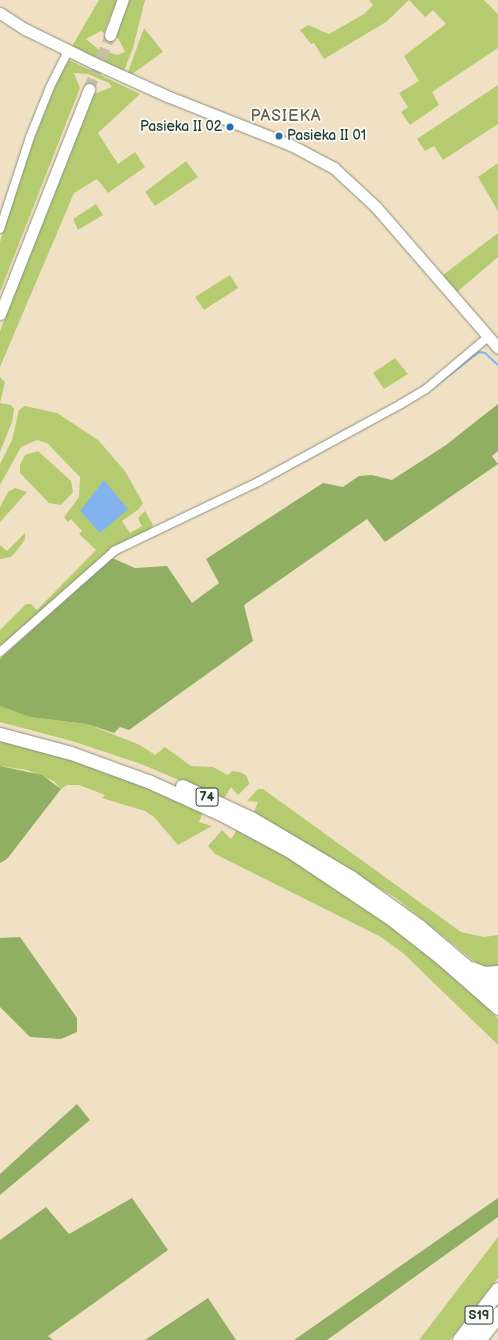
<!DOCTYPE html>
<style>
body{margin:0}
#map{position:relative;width:498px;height:1340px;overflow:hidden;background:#f1e1c4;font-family:"Balsamiq Sans",sans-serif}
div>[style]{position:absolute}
.green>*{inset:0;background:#b5cb70}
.forest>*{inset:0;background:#90af62}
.water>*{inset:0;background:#83b3ee}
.stream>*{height:2px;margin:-1px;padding:0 1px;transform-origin:1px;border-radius:1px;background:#83b3ee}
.secondary-tunnel>*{height:11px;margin-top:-5.5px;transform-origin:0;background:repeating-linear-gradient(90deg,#c7c0a7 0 11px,transparent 0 16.5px)}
.roads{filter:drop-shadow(0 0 1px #888f7c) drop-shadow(0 0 1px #888f7c)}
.street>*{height:8px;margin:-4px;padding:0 4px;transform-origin:4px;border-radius:4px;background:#fff}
.secondary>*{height:11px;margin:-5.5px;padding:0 5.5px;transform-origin:5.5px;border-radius:5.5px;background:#fff}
.primary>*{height:13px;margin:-6.5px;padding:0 6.5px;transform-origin:6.5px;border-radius:6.5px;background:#fff}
.highway>*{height:15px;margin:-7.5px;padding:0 7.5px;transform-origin:7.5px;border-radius:7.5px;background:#fff}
.dots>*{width:11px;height:11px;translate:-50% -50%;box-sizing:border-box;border:2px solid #fdfcf7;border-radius:50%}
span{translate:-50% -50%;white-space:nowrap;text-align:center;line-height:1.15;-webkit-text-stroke:3.5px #fdfcf7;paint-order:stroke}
.shield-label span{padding:1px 3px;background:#fdfcf7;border:1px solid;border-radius:3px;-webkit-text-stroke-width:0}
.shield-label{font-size:13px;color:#1f3d34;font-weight:700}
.poi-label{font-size:14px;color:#1f3d34}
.right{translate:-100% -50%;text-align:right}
.left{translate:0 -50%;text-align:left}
.quarter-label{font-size:16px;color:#616253;letter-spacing:1px}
</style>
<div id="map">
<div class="green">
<i style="clip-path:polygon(99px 0,117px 0,104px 33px,101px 31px,86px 39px,98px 49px,117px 55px,125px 52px,118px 38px,114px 36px,128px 0,145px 0,133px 48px,124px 71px,72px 46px)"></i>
<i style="clip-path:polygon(369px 0,484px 0,498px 14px,498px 48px,432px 92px,439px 105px,410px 125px,401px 112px,408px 107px,399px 93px,419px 81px,404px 56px,446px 24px,433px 10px,425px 17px,409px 0,386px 22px,324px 59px,314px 43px,311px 44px,300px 30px,308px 25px,329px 34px,364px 14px,373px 5px)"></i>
<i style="clip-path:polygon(144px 28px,163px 52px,132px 74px,128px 72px)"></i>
<i style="clip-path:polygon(69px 60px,140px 94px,98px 133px,118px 164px,135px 152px,145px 167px,108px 193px,97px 179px,74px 193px,0 367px,0 331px,94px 94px,112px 87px,109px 83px,88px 74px,74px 73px,80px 88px,0 292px,0 242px,21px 173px,59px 76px)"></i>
<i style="clip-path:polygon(498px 85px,498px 124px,443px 160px,434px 146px,425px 151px,417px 139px)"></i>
<i style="clip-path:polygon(186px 161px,198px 177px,155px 206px,145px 192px)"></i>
<i style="clip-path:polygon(498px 163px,498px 211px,478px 177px)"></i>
<i style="clip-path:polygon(96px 204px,103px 215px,78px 230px,73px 219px)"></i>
<i style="clip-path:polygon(498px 233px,498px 257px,457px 292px,443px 275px)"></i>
<i style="clip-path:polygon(230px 275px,238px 288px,204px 310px,195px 297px)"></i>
<i style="clip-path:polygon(395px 358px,408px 374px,384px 389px,373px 373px)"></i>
<i style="clip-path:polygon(0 377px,5px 382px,0 403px,11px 405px,14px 409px,12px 422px,0 452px)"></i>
<i style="clip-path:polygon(25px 406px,57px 413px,98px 440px,125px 471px,143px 503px,139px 509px,122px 521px,130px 533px,142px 526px,138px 518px,145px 511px,153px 525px,151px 529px,123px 543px,0 650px,0 630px,26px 604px,31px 604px,37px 610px,96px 550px,79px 534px,82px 531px,71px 519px,68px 522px,64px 517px,79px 497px,80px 477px,47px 443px,37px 440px,21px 447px,0 485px,0 464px,12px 440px,19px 410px)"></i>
<i style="clip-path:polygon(38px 451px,71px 481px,73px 492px,61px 505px,49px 503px,20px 473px,20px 465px,25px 455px)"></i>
<i style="clip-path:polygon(15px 488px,27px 492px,0 522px,0 507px,8px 492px)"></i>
<i style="clip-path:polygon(25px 533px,25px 539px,19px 548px,11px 557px,0 559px,0 545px,7px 551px)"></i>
<i style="clip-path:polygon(0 706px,31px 717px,87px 724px,140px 745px,155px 755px,165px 747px,191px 766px,213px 767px,228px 775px,232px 771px,240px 772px,247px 776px,249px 784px,238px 795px,231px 787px,225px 797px,219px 797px,141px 764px,72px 741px,0 722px)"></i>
<i style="clip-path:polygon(0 740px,77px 762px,162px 793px,203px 812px,199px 822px,212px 826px,178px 845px,154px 817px,145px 811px,102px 798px,105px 795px,79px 785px,67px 785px,61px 789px,54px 781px,27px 770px,0 766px)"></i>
<i style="clip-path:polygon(258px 789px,263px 789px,461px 932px,484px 937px,498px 935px,498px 967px,480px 966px,396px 898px,253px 814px,258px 802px,247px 801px)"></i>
<i style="clip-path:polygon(222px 830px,231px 839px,237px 830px,259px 839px,372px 911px,457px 975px,498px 1019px,498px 1045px,404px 954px,381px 937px,215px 854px,208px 846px)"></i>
<i style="clip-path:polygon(498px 1237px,498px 1278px,450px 1340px,419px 1340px)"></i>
</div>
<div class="forest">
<i style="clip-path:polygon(498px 404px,498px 451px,492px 456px,498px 464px,385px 542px,367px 519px,244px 605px,253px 641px,129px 730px,120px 727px,114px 733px,87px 724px,30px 717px,0 706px,0 659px,112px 558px,135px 568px,167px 566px,192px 603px,219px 583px,206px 559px,323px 483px,343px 487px,359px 476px,372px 475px,392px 480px,446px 445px)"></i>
<i style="clip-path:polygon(0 766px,42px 775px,61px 789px,7px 859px,0 863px)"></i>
<i style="clip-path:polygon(20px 937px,77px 1018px,77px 1032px,61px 1039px,30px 1037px,0 1007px,0 938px)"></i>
<i style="clip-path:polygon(77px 1104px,90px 1120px,0 1195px,0 1174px)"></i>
<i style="clip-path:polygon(132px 1198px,168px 1250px,48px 1336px,53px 1340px,0 1340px,0 1240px,46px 1207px,69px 1234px)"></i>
<i style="clip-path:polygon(498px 1198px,498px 1217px,327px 1340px,294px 1340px)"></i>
<i style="clip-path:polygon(208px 1298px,236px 1340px,145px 1340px)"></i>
</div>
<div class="water">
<i style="clip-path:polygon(104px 480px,128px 509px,100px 533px,80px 511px)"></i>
</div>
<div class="stream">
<i style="left:429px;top:391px;width:63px;rotate:-38deg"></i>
<i style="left:479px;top:352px;width:6px;rotate:9deg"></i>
<i style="left:485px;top:353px;width:18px;rotate:43deg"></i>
</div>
<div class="secondary-tunnel">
<i style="left:89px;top:89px;width:58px;rotate:-68.7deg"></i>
</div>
<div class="roads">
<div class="street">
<i style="left:0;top:229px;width:97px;rotate:-71.9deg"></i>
<i style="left:30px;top:137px;width:54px;rotate:-68.2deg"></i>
<i style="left:50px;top:87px;width:40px;rotate:-63.4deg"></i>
<i style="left:0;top:652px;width:152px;rotate:-41.5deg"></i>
<i style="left:114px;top:551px;width:160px;rotate:-25.6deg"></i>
<i style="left:258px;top:482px;width:163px;rotate:-28.6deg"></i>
<i style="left:401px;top:404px;width:29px;rotate:-31deg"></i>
<i style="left:426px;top:389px;width:81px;rotate:-40deg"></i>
</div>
<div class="secondary">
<i style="left:0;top:13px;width:30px;rotate:33deg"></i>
<i style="left:25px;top:29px;width:77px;rotate:26.2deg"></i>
<i style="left:94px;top:63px;width:80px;rotate:24.3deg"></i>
<i style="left:167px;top:96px;width:133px;rotate:21.6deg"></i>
<i style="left:291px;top:145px;width:49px;rotate:28.1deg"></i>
<i style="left:334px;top:168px;width:57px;rotate:42.9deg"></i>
<i style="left:376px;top:207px;width:186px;rotate:49.1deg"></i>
<i style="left:110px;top:35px;width:37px;rotate:-70deg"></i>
<i style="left:0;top:314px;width:242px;rotate:-68.4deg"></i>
</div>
<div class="primary">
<i style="left:0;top:734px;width:73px;rotate:15deg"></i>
<i style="left:71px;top:753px;width:82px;rotate:20deg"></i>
<i style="left:148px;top:781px;width:82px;rotate:24.4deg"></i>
<i style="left:223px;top:815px;width:76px;rotate:28.2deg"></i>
<i style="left:290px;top:851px;width:120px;rotate:33.8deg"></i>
<i style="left:390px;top:918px;width:63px;rotate:38deg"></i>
<i style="left:440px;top:957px;width:77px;rotate:41.3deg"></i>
<i style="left:182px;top:786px;width:78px;rotate:24.9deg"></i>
<i style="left:253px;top:819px;width:114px;rotate:30.6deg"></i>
<i style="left:351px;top:877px;width:84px;rotate:35.8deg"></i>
<i style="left:419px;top:926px;width:104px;rotate:40.3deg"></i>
</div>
<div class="highway">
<i style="left:471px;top:969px;width:14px;rotate:21deg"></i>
<i style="left:484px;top:974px;width:14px;rotate:-4deg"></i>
<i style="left:498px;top:978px;width:13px;rotate:108deg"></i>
<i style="left:494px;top:990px;width:4px;rotate:-14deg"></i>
<i style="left:460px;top:1340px;width:63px;rotate:-52.8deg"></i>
<i style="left:478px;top:1340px;width:33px;rotate:-52deg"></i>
</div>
</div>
<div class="dots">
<i style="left:230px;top:127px;background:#1f6fb2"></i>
<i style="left:279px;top:136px;background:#1f6fb2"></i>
</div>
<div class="shield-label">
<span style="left:207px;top:797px">74</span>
<span style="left:479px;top:1315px">S19</span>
</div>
<div class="poi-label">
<span class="right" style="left:222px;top:127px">Pasieka II 02</span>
<span class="left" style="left:287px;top:136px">Pasieka II 01</span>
</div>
<div class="quarter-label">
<span style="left:286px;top:117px">PASIEKA</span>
</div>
</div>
